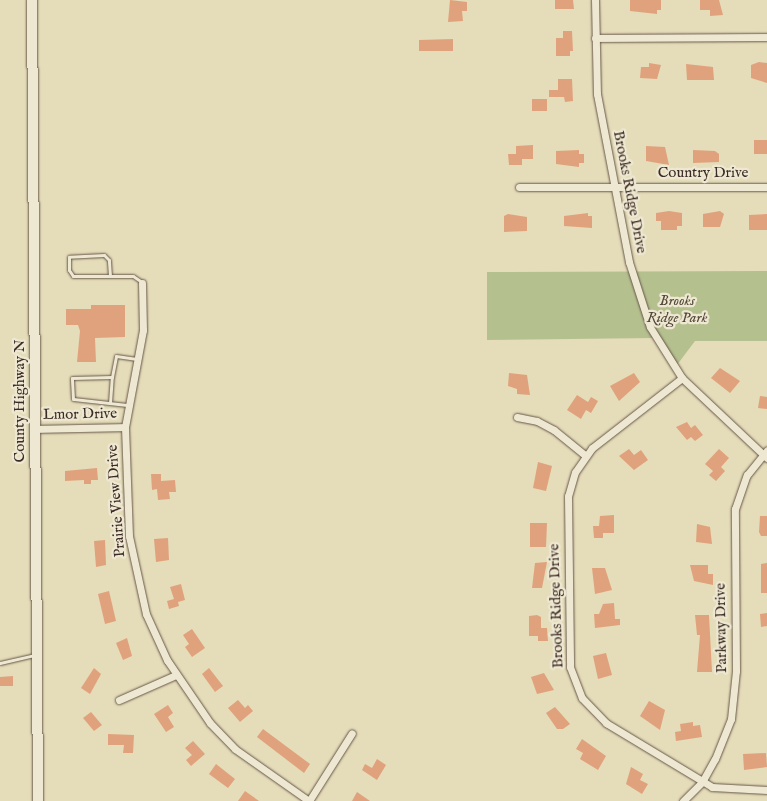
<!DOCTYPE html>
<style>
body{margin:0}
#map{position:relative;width:767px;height:801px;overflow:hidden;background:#e5dcb9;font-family:"IM FELL English",serif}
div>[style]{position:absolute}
.green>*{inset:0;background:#b5c08f}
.building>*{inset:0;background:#e0a27c}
.roads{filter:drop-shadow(0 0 1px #665749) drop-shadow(0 0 1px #665749)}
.lane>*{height:3px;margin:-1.5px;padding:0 1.5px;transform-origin:1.5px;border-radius:1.5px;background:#eee8d2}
.street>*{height:7px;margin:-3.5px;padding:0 3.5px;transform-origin:3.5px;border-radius:3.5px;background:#eee8d2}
.secondary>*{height:10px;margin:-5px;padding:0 5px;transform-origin:5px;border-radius:5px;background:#eee8d2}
span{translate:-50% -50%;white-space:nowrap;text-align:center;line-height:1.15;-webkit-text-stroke:4.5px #eee8d2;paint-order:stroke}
.street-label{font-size:15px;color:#3c2b24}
.park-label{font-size:15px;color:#544939;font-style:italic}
</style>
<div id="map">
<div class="green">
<i style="clip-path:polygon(767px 271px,767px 341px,695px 341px,674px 369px,654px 338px,487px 340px,487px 272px)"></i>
</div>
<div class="building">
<i style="clip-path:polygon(450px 0,467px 2px,467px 11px,462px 11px,463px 21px,448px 22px)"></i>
<i style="clip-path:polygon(555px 0,573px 0,574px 9px,555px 9px)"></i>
<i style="clip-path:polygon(630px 0,661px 0,661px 10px,657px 10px,657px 14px,630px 11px)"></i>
<i style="clip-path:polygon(700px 0,719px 0,723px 15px,710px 16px,710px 10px,700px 10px)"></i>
<i style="clip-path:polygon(563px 31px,572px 31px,573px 51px,570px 51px,570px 56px,556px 56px,556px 38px,563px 38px)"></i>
<i style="clip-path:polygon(453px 39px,453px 51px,419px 51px,419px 40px)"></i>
<i style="clip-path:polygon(759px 62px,767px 63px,767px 83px,751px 78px,751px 65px)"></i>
<i style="clip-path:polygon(649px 63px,661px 65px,657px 79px,640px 78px,641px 67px,649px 67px)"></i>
<i style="clip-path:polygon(686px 64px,713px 67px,714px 80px,687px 80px)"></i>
<i style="clip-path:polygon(558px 79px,572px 79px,573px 101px,565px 102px,564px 97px,549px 97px,549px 90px,558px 90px)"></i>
<i style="clip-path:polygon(532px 99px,547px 99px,547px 111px,532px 111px)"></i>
<i style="clip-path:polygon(754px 140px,767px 140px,767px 154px,754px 154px)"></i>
<i style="clip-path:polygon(533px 145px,533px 159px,522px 159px,522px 165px,509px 165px,508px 154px,516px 154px,516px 146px)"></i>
<i style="clip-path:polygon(646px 146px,665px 147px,669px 165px,646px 161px)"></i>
<i style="clip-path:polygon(579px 150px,579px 154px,584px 154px,584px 163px,579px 163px,579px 167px,556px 164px,556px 151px)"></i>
<i style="clip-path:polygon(693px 150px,715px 151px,719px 154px,719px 162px,693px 163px)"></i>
<i style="clip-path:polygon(669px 211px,682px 213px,682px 226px,677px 226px,677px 230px,661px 230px,661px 221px,656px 221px,656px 213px)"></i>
<i style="clip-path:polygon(720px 211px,724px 214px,720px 227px,703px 227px,703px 214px)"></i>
<i style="clip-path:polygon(588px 213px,588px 216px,592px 216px,592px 228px,564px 226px,564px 216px)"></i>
<i style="clip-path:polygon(508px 214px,527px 217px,527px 231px,504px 232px,504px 216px)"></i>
<i style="clip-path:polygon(767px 214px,767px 230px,749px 230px,749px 215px)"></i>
<i style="clip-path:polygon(91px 305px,125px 305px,125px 337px,95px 338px,96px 362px,77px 362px,80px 331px,78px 325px,66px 325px,66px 309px,91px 309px)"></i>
<i style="clip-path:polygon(720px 368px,740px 381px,730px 393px,711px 378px)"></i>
<i style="clip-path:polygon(509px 373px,527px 375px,530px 395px,517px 394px,517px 389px,508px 386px)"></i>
<i style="clip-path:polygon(634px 373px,640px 382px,619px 401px,610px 386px)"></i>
<i style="clip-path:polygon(577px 395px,588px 402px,591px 397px,598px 401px,591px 413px,586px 410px,581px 419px,567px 410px)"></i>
<i style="clip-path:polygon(760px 396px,767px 397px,767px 409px,758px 408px)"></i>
<i style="clip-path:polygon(687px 422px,691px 428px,695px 425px,703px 435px,695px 441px,691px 437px,687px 440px,676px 427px)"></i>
<i style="clip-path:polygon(629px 449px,634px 455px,641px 450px,648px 460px,634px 470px,619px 456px)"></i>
<i style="clip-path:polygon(719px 449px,729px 458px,721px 467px,725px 471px,716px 481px,709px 475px,713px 471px,705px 464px)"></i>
<i style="clip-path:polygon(538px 462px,552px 466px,546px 491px,533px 488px)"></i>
<i style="clip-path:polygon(97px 468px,98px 480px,91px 480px,91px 484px,84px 484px,84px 480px,65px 481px,65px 471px)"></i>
<i style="clip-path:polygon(151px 474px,161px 474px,161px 481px,175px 480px,176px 492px,169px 492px,170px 499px,158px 500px,157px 489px,152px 490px)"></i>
<i style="clip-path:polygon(614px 515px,614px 533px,603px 533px,603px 538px,594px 538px,593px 526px,599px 526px,600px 516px)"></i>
<i style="clip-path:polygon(760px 516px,767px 516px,767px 536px,761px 536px,759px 532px)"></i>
<i style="clip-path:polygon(530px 523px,547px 523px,546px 547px,530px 547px)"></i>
<i style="clip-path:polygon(697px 524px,710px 527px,712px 544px,696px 542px)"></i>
<i style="clip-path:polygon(168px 538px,169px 560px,156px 562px,154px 539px)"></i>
<i style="clip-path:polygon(105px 540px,106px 565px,96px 567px,94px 541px)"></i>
<i style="clip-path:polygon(547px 562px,542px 588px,532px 588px,535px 563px)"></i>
<i style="clip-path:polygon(767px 563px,767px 593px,761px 593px,761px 564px)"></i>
<i style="clip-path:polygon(690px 565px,708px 565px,708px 574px,713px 574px,713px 585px,694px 581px)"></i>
<i style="clip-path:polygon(592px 568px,605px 568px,612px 590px,595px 594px)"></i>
<i style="clip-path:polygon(181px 584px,185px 600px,178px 602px,179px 606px,169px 609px,167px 601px,174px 599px,170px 587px)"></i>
<i style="clip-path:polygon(109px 591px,116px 621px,105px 624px,98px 594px)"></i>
<i style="clip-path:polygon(614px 603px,615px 619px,620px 619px,620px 625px,595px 628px,594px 614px,599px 614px,603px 604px)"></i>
<i style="clip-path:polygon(767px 613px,767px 626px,761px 627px,760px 614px)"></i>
<i style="clip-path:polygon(537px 615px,541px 617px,541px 628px,547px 628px,548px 641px,538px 641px,538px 636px,529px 636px,529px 616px)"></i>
<i style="clip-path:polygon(695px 615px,709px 615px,712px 672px,697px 672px,700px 635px,697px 635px)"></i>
<i style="clip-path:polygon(192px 629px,205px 648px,192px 657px,185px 647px,189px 644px,183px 635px)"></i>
<i style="clip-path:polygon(127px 638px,132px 656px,123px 660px,116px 643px)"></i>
<i style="clip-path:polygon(606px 653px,612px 675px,598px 679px,593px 656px)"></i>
<i style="clip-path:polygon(94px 668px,101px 674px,90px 694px,81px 688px)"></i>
<i style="clip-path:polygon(209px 668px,223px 686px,215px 692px,202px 674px)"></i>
<i style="clip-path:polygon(544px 673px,554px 690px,537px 694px,531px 677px)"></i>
<i style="clip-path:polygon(13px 676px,13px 686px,0 686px,0 677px)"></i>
<i style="clip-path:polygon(238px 700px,245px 708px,248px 705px,253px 711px,240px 722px,228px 708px)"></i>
<i style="clip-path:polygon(649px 701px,665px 710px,660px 730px,640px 716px)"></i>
<i style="clip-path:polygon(168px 705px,173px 713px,168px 717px,174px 727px,166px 732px,154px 714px)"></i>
<i style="clip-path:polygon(555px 707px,570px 724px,563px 729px,557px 729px,546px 713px)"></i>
<i style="clip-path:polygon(91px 712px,102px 725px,94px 731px,83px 718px)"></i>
<i style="clip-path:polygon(693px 722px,693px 726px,700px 725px,702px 737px,676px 741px,675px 732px,681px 731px,680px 724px)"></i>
<i style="clip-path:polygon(263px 729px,310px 764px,304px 773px,257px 737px)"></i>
<i style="clip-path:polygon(108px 734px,134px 735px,133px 753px,123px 753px,124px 745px,108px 745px)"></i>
<i style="clip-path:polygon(582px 739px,606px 756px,598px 770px,580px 759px,583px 753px,576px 749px)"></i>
<i style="clip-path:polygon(193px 741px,205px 754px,191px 766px,186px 760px,192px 755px,185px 748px)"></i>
<i style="clip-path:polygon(766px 753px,767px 767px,744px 770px,743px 754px)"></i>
<i style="clip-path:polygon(377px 759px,386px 765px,377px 780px,362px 770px,365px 764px,372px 768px)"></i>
<i style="clip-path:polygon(216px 764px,235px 779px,228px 788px,209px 774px)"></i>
<i style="clip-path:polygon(631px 767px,643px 774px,640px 780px,648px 784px,642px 794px,626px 784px)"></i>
<i style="clip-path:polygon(245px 791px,259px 801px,238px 801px)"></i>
<i style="clip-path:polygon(357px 792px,370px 801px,352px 801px)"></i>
</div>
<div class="roads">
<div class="lane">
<i style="left:110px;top:276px;width:16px;rotate:-94deg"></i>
<i style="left:109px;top:260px;width:7px;rotate:-135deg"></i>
<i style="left:104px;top:255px;width:35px;rotate:177deg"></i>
<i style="left:69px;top:257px;width:13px;rotate:90deg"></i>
<i style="left:69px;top:270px;width:7px;rotate:56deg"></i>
<i style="left:73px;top:276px;width:60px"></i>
<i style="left:133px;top:276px;width:11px;rotate:34deg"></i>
<i style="left:110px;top:403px;width:26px;rotate:-86deg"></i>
<i style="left:127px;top:405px;width:54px;rotate:-173.7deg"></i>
<i style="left:73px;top:399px;width:21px;rotate:-93deg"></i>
<i style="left:72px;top:378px;width:40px;rotate:-1.4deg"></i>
<i style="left:112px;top:377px;width:21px;rotate:-79deg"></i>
<i style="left:116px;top:356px;width:21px;rotate:8deg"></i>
<i style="left:0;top:663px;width:35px;rotate:-13deg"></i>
</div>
<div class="street">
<i style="left:595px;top:0;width:94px;rotate:88.8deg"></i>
<i style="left:597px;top:94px;width:171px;rotate:79.2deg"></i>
<i style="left:629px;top:262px;width:68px;rotate:72.1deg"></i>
<i style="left:650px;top:327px;width:60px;rotate:57.9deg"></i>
<i style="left:682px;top:378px;width:117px;rotate:43.3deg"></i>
<i style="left:595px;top:38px;width:172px;rotate:-0.3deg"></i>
<i style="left:519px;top:187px;width:248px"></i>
<i style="left:142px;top:283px;width:47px;rotate:88.8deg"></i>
<i style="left:143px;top:330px;width:99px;rotate:100.5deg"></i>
<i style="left:125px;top:427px;width:109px;rotate:87.9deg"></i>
<i style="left:129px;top:536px;width:80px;rotate:77.7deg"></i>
<i style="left:146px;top:614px;width:51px;rotate:65.5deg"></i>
<i style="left:167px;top:660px;width:76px;rotate:55.7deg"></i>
<i style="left:210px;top:723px;width:36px;rotate:46deg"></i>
<i style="left:235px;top:749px;width:90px;rotate:35.1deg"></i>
<i style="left:682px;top:378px;width:114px;rotate:142.1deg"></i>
<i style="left:592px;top:448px;width:29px;rotate:125deg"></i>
<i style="left:575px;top:472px;width:25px;rotate:106deg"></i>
<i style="left:568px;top:496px;width:171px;rotate:89.3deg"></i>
<i style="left:570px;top:667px;width:33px;rotate:69deg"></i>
<i style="left:582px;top:698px;width:35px;rotate:46deg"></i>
<i style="left:606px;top:723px;width:124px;rotate:31.1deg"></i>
<i style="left:712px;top:787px;width:55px;rotate:3.1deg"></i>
<i style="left:517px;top:417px;width:20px;rotate:11deg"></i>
<i style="left:537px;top:421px;width:19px;rotate:28deg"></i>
<i style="left:554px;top:430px;width:40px;rotate:39deg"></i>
<i style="left:35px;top:429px;width:90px;rotate:-1.3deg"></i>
<i style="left:119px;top:700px;width:62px;rotate:-23.7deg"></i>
<i style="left:309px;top:801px;width:80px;rotate:-57.7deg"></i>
<i style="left:683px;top:801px;width:27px;rotate:-45deg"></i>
<i style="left:702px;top:782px;width:26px;rotate:-61deg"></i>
<i style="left:715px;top:759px;width:43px;rotate:-68.2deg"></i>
<i style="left:731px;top:719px;width:48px;rotate:-84.1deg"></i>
<i style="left:736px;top:671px;width:162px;rotate:-90.4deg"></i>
<i style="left:735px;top:509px;width:36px;rotate:-71deg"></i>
<i style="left:747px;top:475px;width:32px;rotate:-51deg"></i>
</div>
<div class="secondary">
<i style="left:32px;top:0;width:801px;rotate:89.57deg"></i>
</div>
</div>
<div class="street-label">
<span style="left:703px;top:173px">Country Drive</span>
<span style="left:630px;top:192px;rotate:79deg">Brooks Ridge Drive</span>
<span style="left:20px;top:401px;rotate:-90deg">County Highway N</span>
<span style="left:80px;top:414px;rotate:-1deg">Lmor Drive</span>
<span style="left:116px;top:501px;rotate:-94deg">Prairie View Drive</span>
<span style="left:556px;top:606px;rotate:-92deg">Brooks Ridge Drive</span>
<span style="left:721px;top:628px;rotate:-91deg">Parkway Drive</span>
</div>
<div class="park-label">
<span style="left:677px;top:309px">Brooks<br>Ridge Park</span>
</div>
</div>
